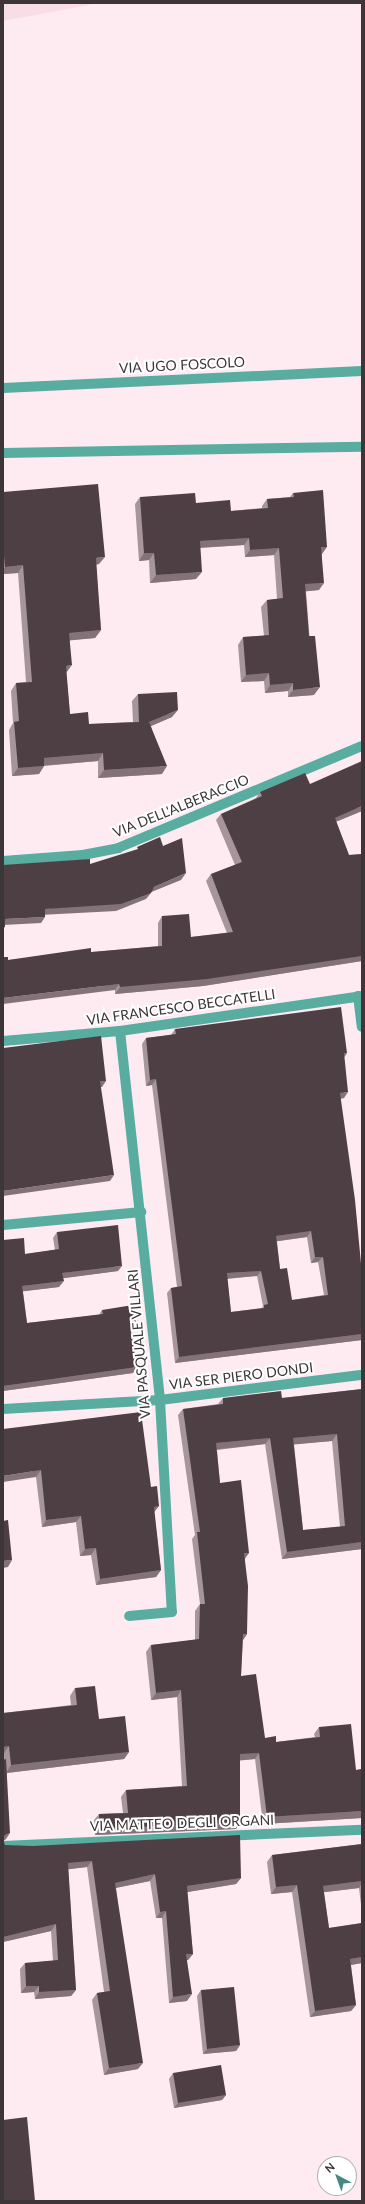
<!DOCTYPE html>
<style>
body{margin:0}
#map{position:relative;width:365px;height:2204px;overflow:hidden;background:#feebf1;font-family:Lato,sans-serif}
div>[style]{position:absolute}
.built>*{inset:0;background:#f9dde6}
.minor>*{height:10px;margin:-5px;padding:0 5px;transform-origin:5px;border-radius:5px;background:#59aca0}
.wall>*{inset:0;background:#a6959a}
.shaded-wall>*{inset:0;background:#837378}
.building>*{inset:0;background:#4e3f44}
span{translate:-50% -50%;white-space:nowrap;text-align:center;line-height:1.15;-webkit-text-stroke:4px #fff;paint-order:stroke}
.street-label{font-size:14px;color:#3d3638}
.frame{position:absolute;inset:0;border:4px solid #3d3638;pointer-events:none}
.north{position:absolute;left:317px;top:2156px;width:40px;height:40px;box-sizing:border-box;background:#fff;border:1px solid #b1afaf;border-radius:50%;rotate:319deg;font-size:11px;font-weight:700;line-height:16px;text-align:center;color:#3d3638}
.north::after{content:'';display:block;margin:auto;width:14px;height:18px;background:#458a81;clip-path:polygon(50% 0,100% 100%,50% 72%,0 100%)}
</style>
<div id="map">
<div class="built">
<i style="clip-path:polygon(3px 3px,100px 3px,3px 21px)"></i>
</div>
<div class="minor">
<i style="left:3px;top:388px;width:359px;rotate:-2.7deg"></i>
<i style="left:3px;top:453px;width:359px;rotate:-1deg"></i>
<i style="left:3px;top:861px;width:80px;rotate:-4.3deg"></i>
<i style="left:83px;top:855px;width:36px;rotate:-11deg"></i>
<i style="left:118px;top:848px;width:264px;rotate:-22.7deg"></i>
<i style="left:358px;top:996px;width:31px;rotate:83deg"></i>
<i style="left:120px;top:1031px;width:371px;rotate:83.8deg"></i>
<i style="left:160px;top:1400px;width:212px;rotate:86.8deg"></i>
<i style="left:172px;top:1612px;width:43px;rotate:174.7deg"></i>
<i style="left:3px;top:1041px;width:117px;rotate:-4.9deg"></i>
<i style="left:120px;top:1031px;width:245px;rotate:-8.2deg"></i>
<i style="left:3px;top:1225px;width:139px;rotate:-5.4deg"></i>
<i style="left:3px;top:1409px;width:157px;rotate:-3.3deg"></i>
<i style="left:160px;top:1400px;width:204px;rotate:-7.1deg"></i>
<i style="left:3px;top:1846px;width:359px;rotate:-2.6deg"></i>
</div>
<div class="wall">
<i style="clip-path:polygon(3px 492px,99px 564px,96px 565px,101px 630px,95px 638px,70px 640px,66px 673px,70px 714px,89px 724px,133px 722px,132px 701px,138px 694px,172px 717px,151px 726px,162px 774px,98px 778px,98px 761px,44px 766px,39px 774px,12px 776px,9px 730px,13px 723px,11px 691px,16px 683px,26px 682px,18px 573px,3px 574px)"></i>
<i style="clip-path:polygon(293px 493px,322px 554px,319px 590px,306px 591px,314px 695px,288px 697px,288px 691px,265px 693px,264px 681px,241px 682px,238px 645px,243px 637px,264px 636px,261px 607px,267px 600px,277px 599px,274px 555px,245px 557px,244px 545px,200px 548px,196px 579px,150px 583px,149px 560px,139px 561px,135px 504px,140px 497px,196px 503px,231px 511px,262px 508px,262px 506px,267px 499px,290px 497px)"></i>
<i style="clip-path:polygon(310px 784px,362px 811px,336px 822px,349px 855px,362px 854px,362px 961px,203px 986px,115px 994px,115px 990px,8px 960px,158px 946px,158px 923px,162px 916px,191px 937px,227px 933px,206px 881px,211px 874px,235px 865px,216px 820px,221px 814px,256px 798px,260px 792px)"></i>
<i style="clip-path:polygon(evenodd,175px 1029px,344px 1057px,344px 1098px,340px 1099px,362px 1340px,175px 1363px,167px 1293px,171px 1288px,177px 1287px,152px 1085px,146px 1086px,142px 1044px,146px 1038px,171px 1035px,175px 1029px,307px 1237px,311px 1263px,318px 1262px,324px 1295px,292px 1300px,280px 1269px,277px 1241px,307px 1237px,175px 1029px,257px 1276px,263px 1306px,262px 1308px,231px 1312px,227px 1279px,257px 1276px)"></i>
<i style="clip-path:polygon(57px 1232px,118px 1271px,63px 1278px,59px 1287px,23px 1291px,27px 1323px,99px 1315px,102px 1310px,136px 1324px,131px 1330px,133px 1373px,3px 1391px,3px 1240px,25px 1254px,55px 1250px,53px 1238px)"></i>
<i style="clip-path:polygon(evenodd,362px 1389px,362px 1549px,282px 1559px,265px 1444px,217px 1450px,220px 1483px,245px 1559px,247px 1634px,243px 1640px,241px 1676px,265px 1738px,276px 1742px,315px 1737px,314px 1734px,319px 1727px,356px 1770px,362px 1769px,362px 1818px,263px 1824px,255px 1759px,240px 1760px,236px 1829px,95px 1835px,94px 1820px,99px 1814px,123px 1813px,121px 1797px,126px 1790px,182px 1786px,177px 1697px,151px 1700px,146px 1652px,151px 1645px,195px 1640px,195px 1611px,200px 1604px,192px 1539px,195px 1535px,178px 1415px,183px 1409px,218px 1404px,223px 1398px,282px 1398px,362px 1389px,332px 1441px,340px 1527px,303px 1530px,294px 1444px,332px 1441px)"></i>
<i style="clip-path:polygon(3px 1429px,151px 1487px,159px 1506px,154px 1512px,161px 1570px,156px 1577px,96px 1585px,91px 1555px,80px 1556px,76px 1522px,42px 1527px,36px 1477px)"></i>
<i style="clip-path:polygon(75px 1688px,99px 1719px,129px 1752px,124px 1759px,7px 1773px,6px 1839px,3px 1841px,5px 1845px,241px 1878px,236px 1884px,187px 1892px,193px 1954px,188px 1960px,187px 1960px,187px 2001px,169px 2003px,162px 1918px,156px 1918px,150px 1881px,116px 1888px,138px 2069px,104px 2075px,92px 2000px,97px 1993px,104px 1992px,87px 1867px,68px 1869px,76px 1990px,71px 1996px,35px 1999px,34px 1992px,21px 1993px,20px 1969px,25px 1963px,53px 1961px,51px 1931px,3px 1942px,3px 1760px,4px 1760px,4px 1753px,3px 1713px,71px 1705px,70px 1696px)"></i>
<i style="clip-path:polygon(362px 1844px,362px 1913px,359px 1888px,324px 1892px,329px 1928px,362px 1923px,362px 1963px,351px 1965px,356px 2005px,351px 2011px,310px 2017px,292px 1892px,271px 1894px,267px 1862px,272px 1855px)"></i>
<i style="clip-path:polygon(201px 1990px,240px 2045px,236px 2051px,203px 2054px,197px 1996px)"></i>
<i style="clip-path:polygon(173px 2073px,226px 2095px,222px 2100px,174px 2108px,169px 2079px)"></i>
</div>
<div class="shaded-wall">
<i style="clip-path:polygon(249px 538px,244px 545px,195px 548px,200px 541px)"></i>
<i style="clip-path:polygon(321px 547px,327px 547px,322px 554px,316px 554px)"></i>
<i style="clip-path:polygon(279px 548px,274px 555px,245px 557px,250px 550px)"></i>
<i style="clip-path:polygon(144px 553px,154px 553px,149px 560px,139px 561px)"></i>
<i style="clip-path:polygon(105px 557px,99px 564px,90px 565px,96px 558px)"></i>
<i style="clip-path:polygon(23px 565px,18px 573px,3px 574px,3px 570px,5px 567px)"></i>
<i style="clip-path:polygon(202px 572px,196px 579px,150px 583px,156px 575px)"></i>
<i style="clip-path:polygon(324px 583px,319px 590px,300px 592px,305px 584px)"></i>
<i style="clip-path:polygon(101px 630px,95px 638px,64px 641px,69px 633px)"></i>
<i style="clip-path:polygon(72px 665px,66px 673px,66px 666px)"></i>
<i style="clip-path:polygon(269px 673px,264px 681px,241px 682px,246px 675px)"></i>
<i style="clip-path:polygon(293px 683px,288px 691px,265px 693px,270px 685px)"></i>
<i style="clip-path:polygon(320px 687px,314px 695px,288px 697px,293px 690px)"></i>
<i style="clip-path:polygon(178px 710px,172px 717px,144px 729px,149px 722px)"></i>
<i style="clip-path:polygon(103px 753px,98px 761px,38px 766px,44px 758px)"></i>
<i style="clip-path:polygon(44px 766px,39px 774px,12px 776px,18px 768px)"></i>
<i style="clip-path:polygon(167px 766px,162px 774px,98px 778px,104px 770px)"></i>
<i style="clip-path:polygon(362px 806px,362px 811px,330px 824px,335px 818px)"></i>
<i style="clip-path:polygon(186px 873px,181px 880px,149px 893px,154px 887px)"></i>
<i style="clip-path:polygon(151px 893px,146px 899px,116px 911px,40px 915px,45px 909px)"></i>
<i style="clip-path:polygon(45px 917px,41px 923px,3px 925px,5px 919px)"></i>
<i style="clip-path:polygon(362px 956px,362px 961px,203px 986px,115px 994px,120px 987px)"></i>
<i style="clip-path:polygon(119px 984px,115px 990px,3px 1004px,3px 998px)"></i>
<i style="clip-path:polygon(344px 1053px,347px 1053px,343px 1059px)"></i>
<i style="clip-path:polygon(156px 1079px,152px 1085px,146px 1086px,150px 1080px)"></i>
<i style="clip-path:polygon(100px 1081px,106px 1081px,102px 1087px,96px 1087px)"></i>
<i style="clip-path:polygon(348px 1092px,344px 1098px,336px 1099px,340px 1093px)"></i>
<i style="clip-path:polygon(114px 1175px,110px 1181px,3px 1196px,3px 1191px)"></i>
<i style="clip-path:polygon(311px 1231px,307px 1237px,272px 1242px,276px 1236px)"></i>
<i style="clip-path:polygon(315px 1257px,323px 1257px,318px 1262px,311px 1263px)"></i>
<i style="clip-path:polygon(122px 1266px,118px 1271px,58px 1279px,62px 1273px)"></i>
<i style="clip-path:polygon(261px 1271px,257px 1276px,222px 1279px,227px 1273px)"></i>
<i style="clip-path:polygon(64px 1281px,59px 1287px,18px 1292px,22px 1286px)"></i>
<i style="clip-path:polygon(136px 1324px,131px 1330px,126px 1330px,130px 1325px)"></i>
<i style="clip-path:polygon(362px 1334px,362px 1340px,175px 1363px,179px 1357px)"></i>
<i style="clip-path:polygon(137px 1367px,133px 1373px,3px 1391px,3px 1386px)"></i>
<i style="clip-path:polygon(337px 1434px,332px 1441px,289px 1445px,293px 1438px)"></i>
<i style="clip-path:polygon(270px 1438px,265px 1444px,211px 1450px,216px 1443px)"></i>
<i style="clip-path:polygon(41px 1470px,36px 1477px,3px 1482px,3px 1476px)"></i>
<i style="clip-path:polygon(159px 1506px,154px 1512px,154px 1507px)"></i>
<i style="clip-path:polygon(81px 1516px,76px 1522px,42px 1527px,46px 1520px)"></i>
<i style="clip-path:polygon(362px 1542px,362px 1549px,282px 1559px,287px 1552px)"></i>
<i style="clip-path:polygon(96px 1548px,91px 1555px,80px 1556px,85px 1549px)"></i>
<i style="clip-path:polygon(244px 1553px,249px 1553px,244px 1560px)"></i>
<i style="clip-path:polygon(12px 1560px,8px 1567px,3px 1568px,3px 1561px)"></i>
<i style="clip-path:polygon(161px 1570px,156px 1577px,96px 1585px,100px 1579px)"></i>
<i style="clip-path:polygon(243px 1634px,247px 1634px,243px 1640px)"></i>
<i style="clip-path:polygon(181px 1690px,177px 1697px,151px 1700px,156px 1693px)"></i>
<i style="clip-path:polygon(9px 1746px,4px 1753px,3px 1753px,3px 1747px)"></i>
<i style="clip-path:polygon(129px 1752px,124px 1759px,6px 1773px,11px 1765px)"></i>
<i style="clip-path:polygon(259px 1753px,255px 1759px,235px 1761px,240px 1754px)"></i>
<i style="clip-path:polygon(362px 1811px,362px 1818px,263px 1824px,267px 1817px)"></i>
<i style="clip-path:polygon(240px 1822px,236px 1829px,95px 1835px,99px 1829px)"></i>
<i style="clip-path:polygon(10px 1833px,6px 1839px,3px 1841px,3px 1836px)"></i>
<i style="clip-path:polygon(92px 1861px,87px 1867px,63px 1870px,68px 1863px)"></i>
<i style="clip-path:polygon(155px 1874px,150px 1881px,110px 1889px,115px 1883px)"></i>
<i style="clip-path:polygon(241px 1878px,236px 1884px,182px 1893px,187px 1886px)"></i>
<i style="clip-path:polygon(362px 1881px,362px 1883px,359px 1888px,318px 1893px,323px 1886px)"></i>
<i style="clip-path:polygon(297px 1885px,292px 1892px,271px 1894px,276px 1887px)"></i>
<i style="clip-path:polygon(166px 1911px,162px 1918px,156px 1918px,160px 1912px)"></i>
<i style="clip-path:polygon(56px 1924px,51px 1931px,3px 1942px,3px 1937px)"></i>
<i style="clip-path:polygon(186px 1954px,193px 1954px,188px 1960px,181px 1961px)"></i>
<i style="clip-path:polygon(362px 1957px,362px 1963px,345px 1966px,350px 1959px)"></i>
<i style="clip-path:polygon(26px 1986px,39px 1986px,34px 1992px,21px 1993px)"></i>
<i style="clip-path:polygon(76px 1990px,71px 1996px,35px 1999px,39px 1992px)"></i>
<i style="clip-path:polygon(192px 1994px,187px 2001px,169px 2003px,173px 1997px)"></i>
<i style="clip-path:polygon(356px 2005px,351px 2011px,310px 2017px,315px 2011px)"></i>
<i style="clip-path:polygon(240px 2045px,236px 2051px,203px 2054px,207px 2049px)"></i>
<i style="clip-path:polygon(143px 2063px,138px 2069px,104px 2075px,109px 2068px)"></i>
<i style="clip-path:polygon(226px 2095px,222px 2100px,174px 2108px,178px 2103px)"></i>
</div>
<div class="building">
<i style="clip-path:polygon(98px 484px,105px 557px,96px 558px,101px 630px,69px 633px,72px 665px,66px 666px,70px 714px,88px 712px,89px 724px,139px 722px,138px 694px,177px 692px,178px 710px,149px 722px,167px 766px,104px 770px,103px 753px,44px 758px,44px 766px,18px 768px,14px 722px,19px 721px,16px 683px,32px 682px,23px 565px,5px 567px,3px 544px,3px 492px)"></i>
<i style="clip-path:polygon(323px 490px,327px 547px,321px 547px,324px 583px,305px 584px,309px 636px,315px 636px,320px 687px,293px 690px,293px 683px,270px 685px,269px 673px,246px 675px,243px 637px,269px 635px,267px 600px,283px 598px,279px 548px,250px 550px,249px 538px,200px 541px,202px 572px,156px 575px,154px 553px,144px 553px,140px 497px,195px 493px,196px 503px,230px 500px,231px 511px,268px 508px,267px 499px,294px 497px,293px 493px)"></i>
<i style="clip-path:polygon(362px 761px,362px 806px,335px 818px,349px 855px,362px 854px,362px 956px,207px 979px,120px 987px,119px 984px,3px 998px,3px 957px,8px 957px,8px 960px,91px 948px,91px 952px,162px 946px,162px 916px,189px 914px,191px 937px,233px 932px,211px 874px,242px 862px,221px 814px,262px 796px,260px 792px,305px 773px,310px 784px)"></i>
<i style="clip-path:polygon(160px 837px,163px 846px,182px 838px,186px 873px,154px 887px,151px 893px,121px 904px,45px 909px,45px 917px,5px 919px,5px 927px,3px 928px,3px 865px,90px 859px,90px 864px,138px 849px,137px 847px)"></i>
<i style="clip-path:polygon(evenodd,341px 1007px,347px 1053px,344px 1053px,348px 1092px,340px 1093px,355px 1200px,362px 1274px,362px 1334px,179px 1357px,171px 1288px,182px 1286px,156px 1079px,150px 1080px,146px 1038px,176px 1034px,175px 1029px,341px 1007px,311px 1231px,315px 1257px,323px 1257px,328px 1295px,292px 1300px,287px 1268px,280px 1269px,276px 1236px,311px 1231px,341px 1007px,261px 1271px,268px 1304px,264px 1305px,264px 1308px,231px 1312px,227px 1273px,261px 1271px)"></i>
<i style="clip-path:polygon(101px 1036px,106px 1081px,100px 1081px,114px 1175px,3px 1191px,3px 1048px)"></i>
<i style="clip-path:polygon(118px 1225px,122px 1266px,62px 1273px,64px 1281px,22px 1286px,27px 1323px,103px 1314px,102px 1310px,133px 1305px,136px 1324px,130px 1325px,137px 1367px,3px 1386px,3px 1240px,24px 1238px,25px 1254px,59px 1249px,57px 1232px)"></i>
<i style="clip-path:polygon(evenodd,362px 1389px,362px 1542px,287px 1552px,270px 1438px,216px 1443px,220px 1483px,241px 1480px,249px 1553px,244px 1553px,248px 1586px,247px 1634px,243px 1634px,241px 1676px,256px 1674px,265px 1738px,276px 1736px,276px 1742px,320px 1737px,319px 1727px,351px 1724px,356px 1770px,362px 1769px,362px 1811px,267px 1817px,259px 1753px,240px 1754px,240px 1822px,99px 1829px,99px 1814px,128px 1813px,126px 1790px,187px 1786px,181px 1690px,156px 1693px,151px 1645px,199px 1639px,200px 1604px,205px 1604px,197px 1532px,200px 1532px,183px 1409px,223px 1404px,223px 1398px,281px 1391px,282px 1398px,362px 1389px,337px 1434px,345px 1526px,303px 1530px,293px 1438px,337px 1434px)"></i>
<i style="clip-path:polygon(141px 1412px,151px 1487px,157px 1486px,159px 1506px,154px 1507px,161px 1570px,100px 1579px,96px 1548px,85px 1549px,81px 1516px,46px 1520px,41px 1470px,3px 1476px,3px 1429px)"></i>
<i style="clip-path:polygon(8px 1520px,12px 1560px,3px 1561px,3px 1521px)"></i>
<i style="clip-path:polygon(95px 1686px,99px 1719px,125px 1716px,129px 1752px,11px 1765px,9px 1746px,3px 1747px,3px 1713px,77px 1705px,75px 1688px)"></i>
<i style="clip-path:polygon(6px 1759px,10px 1833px,3px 1836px,3px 1760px)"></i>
<i style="clip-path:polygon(240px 1835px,241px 1878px,187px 1886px,193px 1954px,186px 1954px,192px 1994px,173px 1997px,166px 1911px,160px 1912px,155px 1874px,115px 1883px,143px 2063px,109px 2068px,97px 1993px,110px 1991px,92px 1861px,68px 1863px,76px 1990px,39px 1992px,39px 1986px,26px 1986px,25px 1963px,58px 1960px,56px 1924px,3px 1937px,3px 1840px,5px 1845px,33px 1846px)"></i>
<i style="clip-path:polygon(362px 1844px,362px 1881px,323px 1886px,329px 1928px,362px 1923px,362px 1957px,350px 1959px,356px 2005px,315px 2011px,297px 1885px,276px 1887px,272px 1855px)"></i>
<i style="clip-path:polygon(234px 1987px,240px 2045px,207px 2049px,201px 1990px)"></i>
<i style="clip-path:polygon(221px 2065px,226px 2095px,178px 2103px,173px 2073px)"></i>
<i style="clip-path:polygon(27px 2117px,35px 2201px,3px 2201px,3px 2120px)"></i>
</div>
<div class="street-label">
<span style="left:182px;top:365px;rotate:-3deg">VIA UGO FOSCOLO</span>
<span style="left:181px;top:806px;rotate:-22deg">VIA DELL'ALBERACCIO</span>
<span style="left:181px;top:1007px;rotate:-8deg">VIA FRANCESCO BECCATELLI</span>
<span style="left:139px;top:1344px;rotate:-95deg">VIA PASQUALE VILLARI</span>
<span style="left:241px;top:1376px;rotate:-7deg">VIA SER PIERO DONDI</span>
<span style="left:182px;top:1823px;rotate:-2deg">VIA MATTEO DEGLI ORGANI</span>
</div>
<div class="frame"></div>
<div class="north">N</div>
</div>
